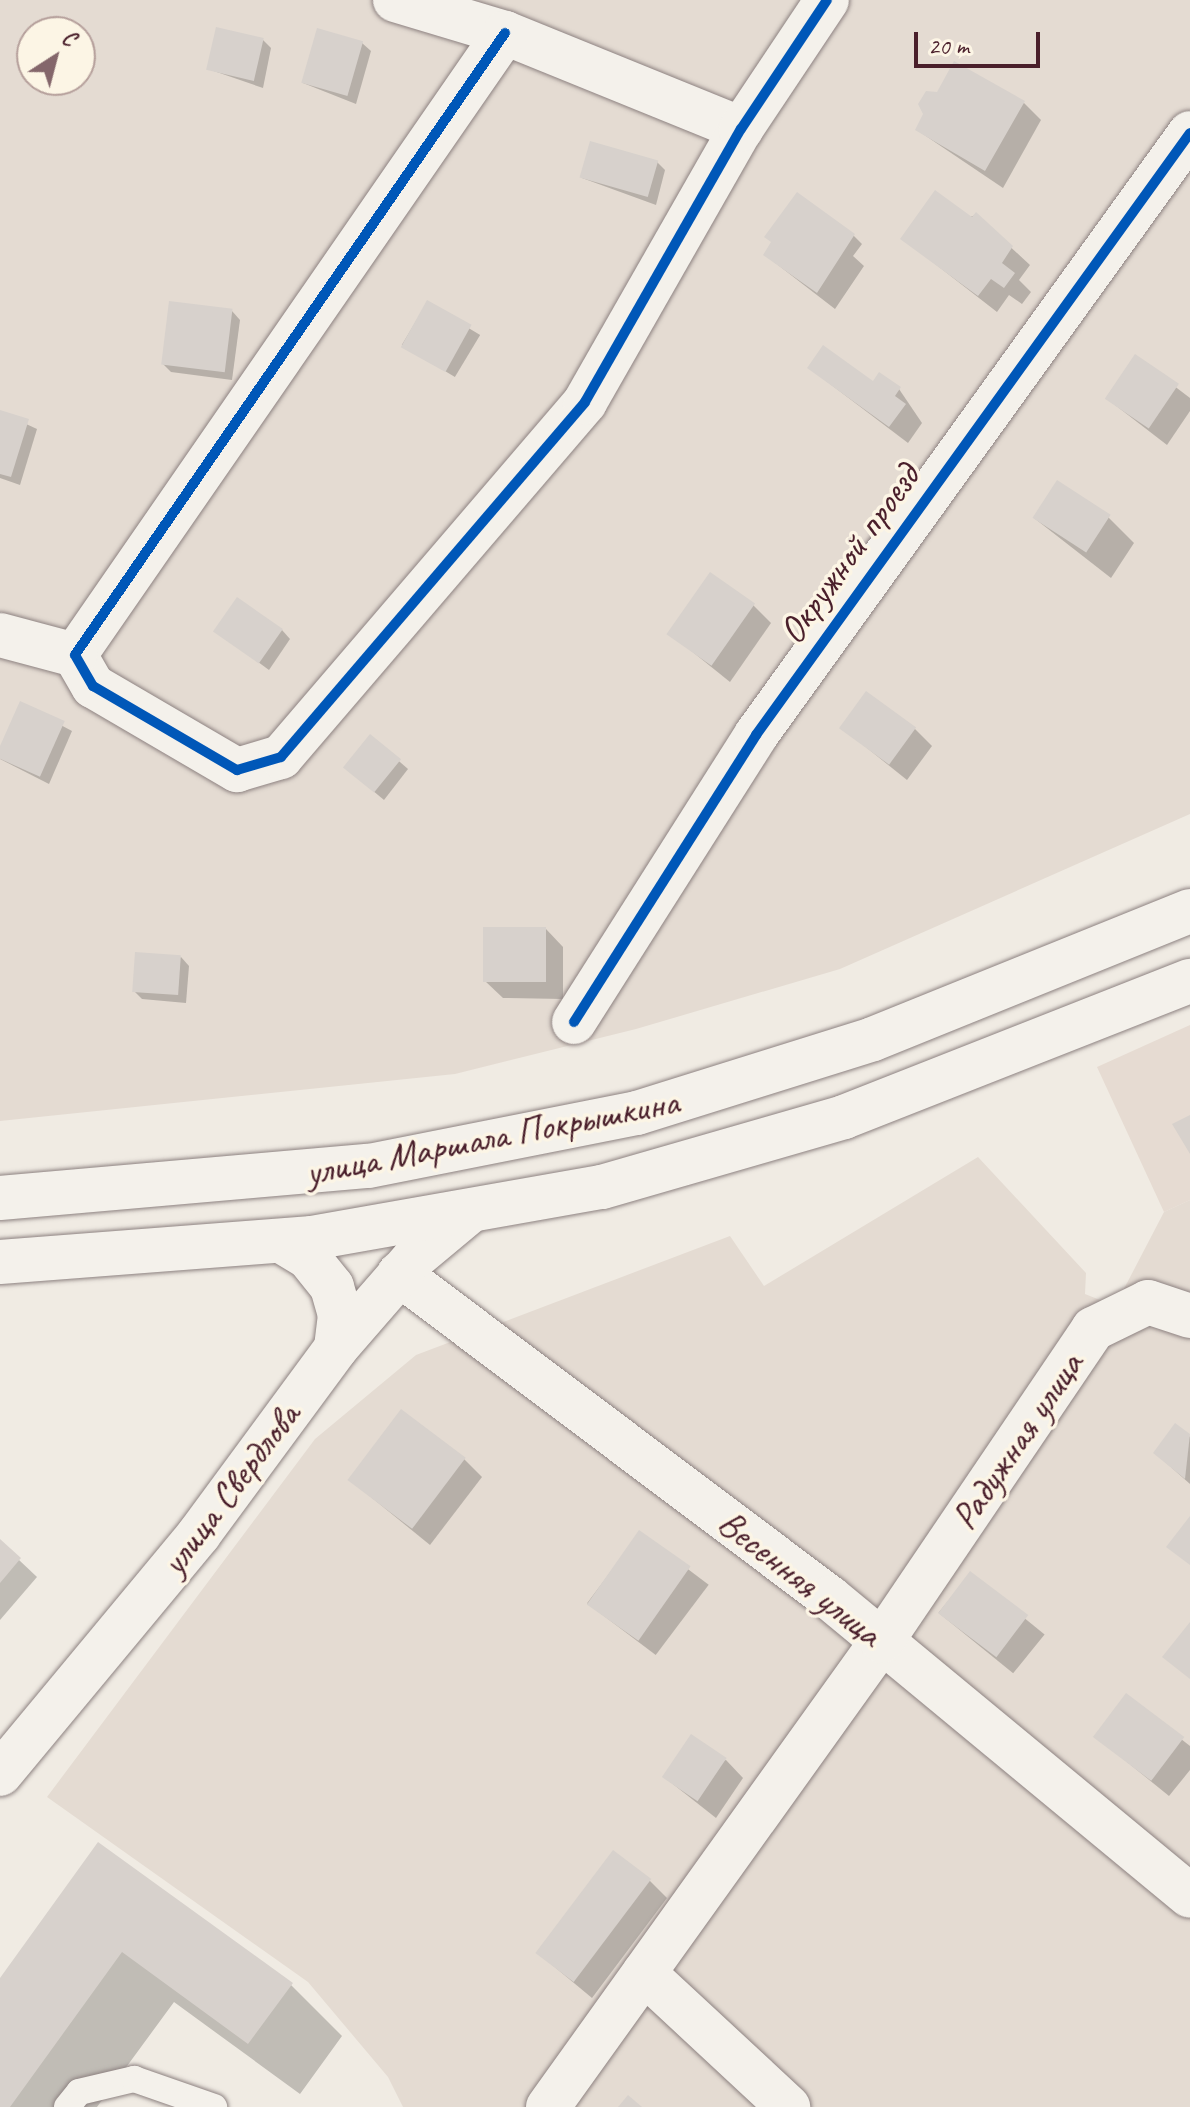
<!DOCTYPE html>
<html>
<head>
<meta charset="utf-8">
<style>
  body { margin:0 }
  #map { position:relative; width:1190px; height:2107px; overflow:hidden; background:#f0ebe3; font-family:Caveat,sans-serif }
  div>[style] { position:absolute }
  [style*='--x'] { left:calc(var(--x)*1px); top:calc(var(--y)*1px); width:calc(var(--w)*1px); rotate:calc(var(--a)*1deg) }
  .built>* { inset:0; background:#e6dbd2 }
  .green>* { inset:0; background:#e4dbd2 }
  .shadow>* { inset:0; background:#0003; transform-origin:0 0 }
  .building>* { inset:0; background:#d7d1cc; transform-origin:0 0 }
  .roads { filter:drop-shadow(0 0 2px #8d8281) drop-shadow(0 0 2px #8d8281) }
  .service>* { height:26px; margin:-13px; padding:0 13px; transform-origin:13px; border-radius:13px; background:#f4f1eb }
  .minor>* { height:44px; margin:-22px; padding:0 22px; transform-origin:22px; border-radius:22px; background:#f4f1eb }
  .primary>* { height:44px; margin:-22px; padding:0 22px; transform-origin:22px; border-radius:22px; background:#f4f1eb }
  .cycleway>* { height:10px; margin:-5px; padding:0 5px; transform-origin:5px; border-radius:5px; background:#0057b8 }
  span { translate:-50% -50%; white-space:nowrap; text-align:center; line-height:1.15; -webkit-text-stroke:7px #fcf5e5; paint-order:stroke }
  .street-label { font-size:38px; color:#4a1f2b }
  .north { position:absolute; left:16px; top:16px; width:80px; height:80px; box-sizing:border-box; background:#fcf5e5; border:2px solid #b59f9b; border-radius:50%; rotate:36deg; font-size:22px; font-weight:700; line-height:32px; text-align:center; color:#4a1f2b }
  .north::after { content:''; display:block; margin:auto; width:28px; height:36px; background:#84666b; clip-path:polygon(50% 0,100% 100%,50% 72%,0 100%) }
  .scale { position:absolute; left:914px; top:32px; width:126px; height:36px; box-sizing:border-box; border:4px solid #4a1f2b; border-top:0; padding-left:10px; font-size:24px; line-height:28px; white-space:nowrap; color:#4a1f2b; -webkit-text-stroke:6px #fcf5e5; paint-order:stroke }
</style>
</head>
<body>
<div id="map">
  <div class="built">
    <div style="clip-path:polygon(1190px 1025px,1190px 1200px,1164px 1212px,1097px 1067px)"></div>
  </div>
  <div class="green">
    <div style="clip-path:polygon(evenodd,0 0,1190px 0,1190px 814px,840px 969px,636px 1029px,455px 1074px,0 1121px,0 0,32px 32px,80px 32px,80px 80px,32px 80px,32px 32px)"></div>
    <div style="clip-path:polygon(978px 1157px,1086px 1273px,1085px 1294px,1115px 1306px,1164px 1212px,1190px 1200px,1190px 2107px,403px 2107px,388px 2077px,308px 1982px,47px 1797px,315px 1439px,416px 1355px,730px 1236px,764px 1286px)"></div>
  </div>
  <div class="shadow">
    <div style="clip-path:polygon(263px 40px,271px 48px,263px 88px,208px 69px)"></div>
    <div style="clip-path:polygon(362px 43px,371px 51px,356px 104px,303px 83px)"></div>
    <div style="clip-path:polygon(1024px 103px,1041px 120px,1003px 188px,917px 130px)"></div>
    <div style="clip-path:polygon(657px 162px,665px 170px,656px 205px,582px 178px)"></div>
    <div style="clip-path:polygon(976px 215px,1030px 265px,1019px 280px,1031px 292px,1022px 304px,1009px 295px,997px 312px,903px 239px)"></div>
    <div style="clip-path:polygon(853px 235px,862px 244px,853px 256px,864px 266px,835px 309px,765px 255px)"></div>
    <div style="left:427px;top:303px;width:62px;height:49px;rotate:31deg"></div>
    <div style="clip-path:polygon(232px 311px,240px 320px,232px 380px,171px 372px,163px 364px)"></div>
    <div style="clip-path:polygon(1135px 356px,1190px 398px,1190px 411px,1167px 445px,1106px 398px)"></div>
    <div style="clip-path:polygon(809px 368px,899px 389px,922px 423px,908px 443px)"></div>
    <div style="clip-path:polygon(0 412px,37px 429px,20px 485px,0 478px)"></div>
    <div style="clip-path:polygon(1108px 517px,1134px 543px,1111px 578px,1034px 518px)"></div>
    <div style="clip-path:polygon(753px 605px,771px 623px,730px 682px,669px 633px)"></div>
    <div style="clip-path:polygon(282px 630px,290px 639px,269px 670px,216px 631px)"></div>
    <div style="clip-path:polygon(21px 704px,72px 731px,49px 784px,0 759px)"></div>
    <div style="clip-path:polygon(842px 728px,915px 729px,932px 746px,907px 780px)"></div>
    <div style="clip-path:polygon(370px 736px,408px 769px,384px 800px,354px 775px)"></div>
    <div style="clip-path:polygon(546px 929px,563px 947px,563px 999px,503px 998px,485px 981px)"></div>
    <div style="clip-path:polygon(181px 957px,189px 966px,186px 1003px,142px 999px,134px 991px)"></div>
    <div style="clip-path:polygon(1175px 1426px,1190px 1437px,1190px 1484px,1155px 1453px)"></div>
    <div style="clip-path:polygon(464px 1459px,482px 1477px,430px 1545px,350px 1480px)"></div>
    <div style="left:640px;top:1533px;width:86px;height:88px;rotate:37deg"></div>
    <div style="clip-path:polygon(0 1542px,37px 1577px,0 1620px)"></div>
    <div style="left:970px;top:1574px;width:96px;height:50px;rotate:39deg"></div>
    <div style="clip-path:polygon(1126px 1696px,1190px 1746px,1190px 1770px,1169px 1796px,1095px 1736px)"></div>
    <div style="clip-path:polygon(726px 1760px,743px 1778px,716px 1818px,664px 1777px)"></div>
    <div style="clip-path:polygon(99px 1845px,291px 1985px,342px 2036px,300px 2094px,174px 2002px,97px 2107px,0 2107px,0 1981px)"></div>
    <div style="clip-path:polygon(649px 1880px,667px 1898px,592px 1998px,539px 1954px)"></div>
  </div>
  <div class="building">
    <div style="left:216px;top:27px;width:49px;height:44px;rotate:13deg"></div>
    <div style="left:317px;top:28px;width:48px;height:57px;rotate:16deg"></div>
    <div style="clip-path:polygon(954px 61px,1025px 101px,985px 171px,915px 130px,923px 114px,918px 104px,926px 91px,937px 92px)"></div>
    <div style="left:590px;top:141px;width:71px;height:38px;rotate:16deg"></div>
    <div style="clip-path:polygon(935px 190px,972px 217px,976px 212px,1013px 246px,1002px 263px,1015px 273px,1004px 288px,991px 279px,978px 296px,900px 239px)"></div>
    <div style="clip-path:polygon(797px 192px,855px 234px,817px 293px,763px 255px,771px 242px,764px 237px)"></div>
    <div style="left:427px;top:300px;width:51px;height:54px;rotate:29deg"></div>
    <div style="left:169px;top:301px;width:64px;height:64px;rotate:7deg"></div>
    <div style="clip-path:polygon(823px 345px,873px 381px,879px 372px,901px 387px,895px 396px,906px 404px,889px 427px,807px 368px)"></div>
    <div style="left:1135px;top:354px;width:53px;height:54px;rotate:34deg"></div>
    <div style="clip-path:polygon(0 410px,29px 419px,11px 477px,0 474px)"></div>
    <div style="left:1057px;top:480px;width:64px;height:45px;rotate:33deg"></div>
    <div style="left:710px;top:572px;width:55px;height:76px;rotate:35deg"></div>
    <div style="left:237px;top:597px;width:56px;height:42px;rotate:35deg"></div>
    <div style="left:866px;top:691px;width:62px;height:46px;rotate:36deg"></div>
    <div style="left:20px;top:701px;width:49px;height:61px;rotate:24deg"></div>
    <div style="left:370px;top:734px;width:40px;height:43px;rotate:39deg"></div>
    <div style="left:483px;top:927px;width:63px;height:55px"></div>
    <div style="left:135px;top:952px;width:46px;height:40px;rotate:4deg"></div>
    <div style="clip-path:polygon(1190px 1115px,1190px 1154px,1172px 1124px)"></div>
    <div style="left:401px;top:1409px;width:81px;height:89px;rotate:37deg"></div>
    <div style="clip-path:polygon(1175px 1423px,1190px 1434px,1185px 1479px,1153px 1453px)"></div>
    <div style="clip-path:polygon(1190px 1516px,1190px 1565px,1166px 1547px)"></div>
    <div style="left:639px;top:1530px;width:63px;height:91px;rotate:35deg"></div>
    <div style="clip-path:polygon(0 1539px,21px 1558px,0 1583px)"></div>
    <div style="left:970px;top:1571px;width:73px;height:53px;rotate:37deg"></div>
    <div style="clip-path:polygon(1190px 1622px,1190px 1679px,1162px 1657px)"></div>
    <div style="left:1126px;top:1693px;width:73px;height:55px;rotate:37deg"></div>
    <div style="left:691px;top:1734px;width:43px;height:52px;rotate:34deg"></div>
    <div style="clip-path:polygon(98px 1842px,293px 1983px,248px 2044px,122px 1952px,10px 2107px,0 2107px,0 1978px)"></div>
    <div style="left:613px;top:1850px;width:48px;height:129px;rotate:37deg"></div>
    <div style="clip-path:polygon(628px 2095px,642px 2107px,618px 2107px)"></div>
  </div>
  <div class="roads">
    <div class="service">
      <div style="--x:67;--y:2107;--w:19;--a:-51"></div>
      <div style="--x:79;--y:2092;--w:57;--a:-13.3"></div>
      <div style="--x:134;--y:2079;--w:85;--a:19.3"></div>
    </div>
    <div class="minor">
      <div style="--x:395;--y:0;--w:115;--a:16.7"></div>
      <div style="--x:505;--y:33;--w:255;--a:22.1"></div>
      <div style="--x:505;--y:33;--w:756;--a:124.66"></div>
      <div style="--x:75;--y:655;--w:36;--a:60"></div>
      <div style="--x:93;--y:686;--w:167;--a:30.3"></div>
      <div style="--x:237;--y:770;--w:46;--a:-16.5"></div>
      <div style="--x:281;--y:757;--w:467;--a:-49.4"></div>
      <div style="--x:585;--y:402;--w:314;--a:-60.3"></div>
      <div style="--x:741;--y:129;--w:155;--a:-56.3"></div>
      <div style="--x:0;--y:635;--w:78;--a:14.9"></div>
      <div style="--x:574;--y:1022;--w:340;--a:-57.6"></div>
      <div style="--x:756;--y:735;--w:742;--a:-54.21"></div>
      <div style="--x:281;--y:1241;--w:31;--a:31"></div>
      <div style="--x:308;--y:1257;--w:38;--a:51"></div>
      <div style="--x:332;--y:1287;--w:29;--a:74"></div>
      <div style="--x:340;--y:1315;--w:33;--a:97"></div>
      <div style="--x:399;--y:1274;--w:539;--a:36.93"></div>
      <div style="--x:830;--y:1598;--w:467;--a:39.6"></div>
      <div style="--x:0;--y:1774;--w:312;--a:-50.3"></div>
      <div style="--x:199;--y:1534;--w:231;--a:-53.6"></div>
      <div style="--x:336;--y:1348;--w:121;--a:-49"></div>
      <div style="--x:415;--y:1257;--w:69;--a:-39.7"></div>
      <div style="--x:644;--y:1973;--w:197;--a:42.9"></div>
      <div style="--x:548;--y:2107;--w:573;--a:-54.37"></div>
      <div style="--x:882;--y:1641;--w:377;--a:-55.9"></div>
      <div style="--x:1093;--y:1329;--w:61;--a:-26.1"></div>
      <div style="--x:1148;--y:1302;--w:44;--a:18.4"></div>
    </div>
    <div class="primary">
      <div style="--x:0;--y:1198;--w:370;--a:-5"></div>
      <div style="--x:369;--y:1166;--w:273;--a:-11.2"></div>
      <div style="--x:637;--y:1113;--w:247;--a:-17.4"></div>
      <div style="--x:873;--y:1039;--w:342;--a:-22"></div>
      <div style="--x:0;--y:1262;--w:313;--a:-4.4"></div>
      <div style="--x:312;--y:1238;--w:294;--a:-10"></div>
      <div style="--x:602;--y:1187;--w:252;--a:-16.1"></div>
      <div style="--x:844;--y:1117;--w:372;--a:-21.5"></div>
    </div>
  </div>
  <div class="cycleway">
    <div style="--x:505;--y:33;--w:756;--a:124.66"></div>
    <div style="--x:75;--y:655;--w:36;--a:60"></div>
    <div style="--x:93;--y:686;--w:167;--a:30.3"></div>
    <div style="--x:237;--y:770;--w:46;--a:-16.5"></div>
    <div style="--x:281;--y:757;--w:467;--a:-49.4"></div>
    <div style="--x:585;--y:402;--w:314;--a:-60.3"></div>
    <div style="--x:741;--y:129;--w:155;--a:-56.3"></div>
    <div style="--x:574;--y:1022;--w:340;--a:-57.6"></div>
    <div style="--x:756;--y:735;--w:742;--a:-54.21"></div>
  </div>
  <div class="street-label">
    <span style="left:849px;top:554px;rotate:-54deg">Окружной проезд</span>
    <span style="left:492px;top:1137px;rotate:-11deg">улица Маршала Покрышкина</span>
    <span style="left:1017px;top:1441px;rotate:-56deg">Радужная улица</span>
    <span style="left:230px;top:1489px;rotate:-53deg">улица Свердлова</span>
    <span style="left:800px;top:1578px;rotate:38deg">Весенняя улица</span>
  </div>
  <div class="north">С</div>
  <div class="scale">20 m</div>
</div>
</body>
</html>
